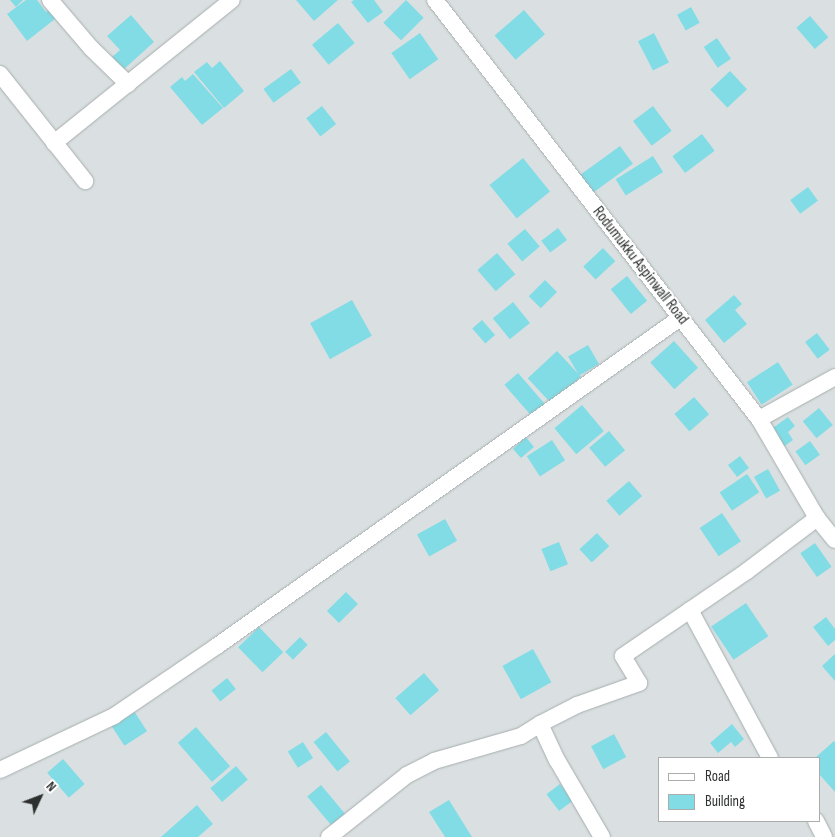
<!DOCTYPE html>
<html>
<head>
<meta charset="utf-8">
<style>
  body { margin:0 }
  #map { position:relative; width:835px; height:837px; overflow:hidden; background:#dae0e1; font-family:"Sofia Sans Condensed",sans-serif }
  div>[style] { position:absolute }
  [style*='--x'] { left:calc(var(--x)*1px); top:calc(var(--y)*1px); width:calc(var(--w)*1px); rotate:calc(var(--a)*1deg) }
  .building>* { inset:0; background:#82dce5; transform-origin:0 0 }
  .roads { filter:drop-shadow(0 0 1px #a7adae) drop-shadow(0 0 1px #a7adae) }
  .minor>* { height:16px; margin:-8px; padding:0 8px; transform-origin:8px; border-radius:8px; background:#fff }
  span { translate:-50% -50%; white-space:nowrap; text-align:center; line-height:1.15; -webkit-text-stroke:4px #fff; paint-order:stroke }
  .street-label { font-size:16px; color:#2e3030 }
  .legend { position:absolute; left:658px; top:757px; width:162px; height:65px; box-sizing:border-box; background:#fff; border:1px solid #abacac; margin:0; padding:6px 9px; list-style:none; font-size:15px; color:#2e3030 }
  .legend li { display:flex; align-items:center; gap:10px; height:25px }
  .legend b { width:25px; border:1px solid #abacac }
  .north { position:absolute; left:15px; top:772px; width:50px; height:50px; -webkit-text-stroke:4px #fff; paint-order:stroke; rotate:47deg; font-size:14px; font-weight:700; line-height:20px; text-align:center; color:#2e3030 }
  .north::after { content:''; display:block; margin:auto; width:18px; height:22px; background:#2e3030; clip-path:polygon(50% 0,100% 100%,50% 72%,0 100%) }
</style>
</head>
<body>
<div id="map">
  <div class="building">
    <div style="clip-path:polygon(10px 0,23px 0,16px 7px)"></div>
    <div style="clip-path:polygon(26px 0,37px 0,46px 12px,53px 6px,60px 15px,27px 41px,7px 14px)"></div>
    <div style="clip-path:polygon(296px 0,338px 0,314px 21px)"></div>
    <div style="clip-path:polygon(354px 0,374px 0,383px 12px,368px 23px,351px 2px)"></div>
    <div style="left:406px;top:0;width:25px;height:32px;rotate:45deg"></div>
    <div style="left:691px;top:7px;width:18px;height:16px;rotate:61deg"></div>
    <div style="left:524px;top:10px;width:32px;height:39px;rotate:49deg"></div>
    <div style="clip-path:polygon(131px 15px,154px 42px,123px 70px,112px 57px,120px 50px,107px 36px)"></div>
    <div style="left:810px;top:16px;width:28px;height:18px;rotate:49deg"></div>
    <div style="left:338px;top:23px;width:26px;height:34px;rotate:50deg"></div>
    <div style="left:420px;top:33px;width:32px;height:35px;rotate:55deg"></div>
    <div style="left:654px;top:33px;width:33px;height:18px;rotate:63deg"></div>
    <div style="left:717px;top:38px;width:25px;height:16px;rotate:56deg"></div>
    <div style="clip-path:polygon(220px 61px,244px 91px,224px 108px,194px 72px,207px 62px,212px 68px)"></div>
    <div style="left:291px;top:69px;width:17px;height:34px;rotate:54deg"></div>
    <div style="left:730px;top:71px;width:25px;height:27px;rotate:47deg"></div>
    <div style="clip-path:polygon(193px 74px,223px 108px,202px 125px,170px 87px,182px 77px,185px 81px)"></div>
    <div style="left:322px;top:106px;width:23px;height:20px;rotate:52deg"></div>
    <div style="left:653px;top:106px;width:31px;height:25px;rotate:53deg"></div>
    <div style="left:702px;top:134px;width:21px;height:37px;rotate:53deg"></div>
    <div style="left:620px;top:146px;width:22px;height:49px;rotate:54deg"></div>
    <div style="left:653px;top:156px;width:19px;height:44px;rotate:58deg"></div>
    <div style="left:523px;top:158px;width:43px;height:43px;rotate:51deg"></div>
    <div style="left:808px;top:187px;width:17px;height:22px;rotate:54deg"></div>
    <div style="left:558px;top:228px;width:15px;height:21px;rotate:53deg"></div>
    <div style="left:525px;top:229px;width:23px;height:23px;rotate:50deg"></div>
    <div style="left:603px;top:248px;width:18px;height:27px;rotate:47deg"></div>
    <div style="left:497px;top:253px;width:28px;height:26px;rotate:49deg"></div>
    <div style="left:627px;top:276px;width:32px;height:21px;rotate:51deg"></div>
    <div style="left:545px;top:280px;width:17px;height:23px;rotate:45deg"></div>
    <div style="clip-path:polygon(734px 295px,742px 304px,735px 310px,747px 324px,724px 343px,705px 320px)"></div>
    <div style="left:352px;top:300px;width:41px;height:48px;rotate:61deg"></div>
    <div style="left:513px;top:302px;width:27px;height:26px;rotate:51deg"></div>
    <div style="left:482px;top:320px;width:20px;height:13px;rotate:49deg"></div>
    <div style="left:817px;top:333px;width:21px;height:15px;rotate:53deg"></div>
    <div style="left:674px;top:341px;width:36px;height:32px;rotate:48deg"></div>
    <div style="left:588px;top:345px;width:22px;height:23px;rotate:60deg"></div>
    <div style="left:557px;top:351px;width:35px;height:40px;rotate:47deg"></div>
    <div style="left:778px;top:362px;width:27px;height:37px;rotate:57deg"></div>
    <div style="left:518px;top:373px;width:45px;height:18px;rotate:49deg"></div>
    <div style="left:694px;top:397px;width:23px;height:26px;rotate:49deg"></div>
    <div style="left:582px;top:405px;width:34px;height:36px;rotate:50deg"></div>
    <div style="left:819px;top:408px;width:22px;height:21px;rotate:51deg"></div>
    <div style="clip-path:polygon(788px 417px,795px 426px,788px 432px,793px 440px,782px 448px,770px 430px)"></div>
    <div style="clip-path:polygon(520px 430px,534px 447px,521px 458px,513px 449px,525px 438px,506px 451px)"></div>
    <div style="left:609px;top:431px;width:25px;height:26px;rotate:50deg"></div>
    <div style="left:552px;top:440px;width:24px;height:30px;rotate:57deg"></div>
    <div style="left:810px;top:441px;width:17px;height:18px;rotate:54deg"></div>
    <div style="left:740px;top:456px;width:15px;height:15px;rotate:53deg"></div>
    <div style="left:768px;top:469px;width:25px;height:16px;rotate:61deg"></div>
    <div style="left:747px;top:474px;width:22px;height:33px;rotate:56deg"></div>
    <div style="left:629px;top:481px;width:20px;height:30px;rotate:49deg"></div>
    <div style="left:722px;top:513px;width:34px;height:27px;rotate:56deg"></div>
    <div style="left:445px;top:519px;width:25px;height:32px;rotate:61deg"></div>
    <div style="left:597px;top:533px;width:18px;height:24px;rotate:47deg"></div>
    <div style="left:559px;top:542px;width:24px;height:19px;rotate:68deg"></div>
    <div style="left:815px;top:543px;width:29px;height:18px;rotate:55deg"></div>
    <div style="left:346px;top:592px;width:17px;height:27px;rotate:45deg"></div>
    <div style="left:746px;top:603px;width:40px;height:42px;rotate:56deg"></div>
    <div style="clip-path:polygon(826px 617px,835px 629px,835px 640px,828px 646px,813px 627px)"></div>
    <div style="left:259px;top:627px;width:35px;height:29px;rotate:46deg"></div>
    <div style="left:300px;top:637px;width:11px;height:21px;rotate:45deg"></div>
    <div style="left:533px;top:649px;width:38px;height:35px;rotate:61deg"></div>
    <div style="clip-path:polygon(835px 654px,835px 681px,822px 666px)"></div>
    <div style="left:424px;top:673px;width:23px;height:38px;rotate:49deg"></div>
    <div style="left:227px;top:678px;width:14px;height:20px;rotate:51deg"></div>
    <div style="left:134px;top:711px;width:24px;height:27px;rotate:57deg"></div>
    <div style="clip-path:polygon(732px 724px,744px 739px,735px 747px,731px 742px,718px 753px,710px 743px)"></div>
    <div style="left:196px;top:727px;width:52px;height:24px;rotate:49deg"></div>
    <div style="left:326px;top:732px;width:38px;height:16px;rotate:51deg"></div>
    <div style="left:614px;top:734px;width:26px;height:26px;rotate:62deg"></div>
    <div style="clip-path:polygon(834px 741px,835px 742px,835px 792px,819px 774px,819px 758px,815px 758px)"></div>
    <div style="left:303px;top:742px;width:19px;height:18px;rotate:58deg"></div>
    <div style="left:63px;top:759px;width:33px;height:21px;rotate:49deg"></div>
    <div style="left:236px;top:766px;width:18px;height:34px;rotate:49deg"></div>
    <div style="left:560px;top:784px;width:21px;height:17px;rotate:53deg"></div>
    <div style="left:321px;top:785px;width:42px;height:18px;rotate:50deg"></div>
    <div style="clip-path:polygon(449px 800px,472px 837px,445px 837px,429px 812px)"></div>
    <div style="clip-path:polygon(197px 805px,213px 824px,198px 837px,161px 837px)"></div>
  </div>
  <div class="roads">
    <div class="minor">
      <div style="--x:50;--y:0;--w:63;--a:49.5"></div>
      <div style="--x:91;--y:48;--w:52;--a:44.2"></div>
      <div style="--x:435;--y:0;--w:530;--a:52.29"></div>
      <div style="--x:759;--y:419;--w:115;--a:59.6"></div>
      <div style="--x:817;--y:518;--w:28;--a:51"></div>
      <div style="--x:0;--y:74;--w:137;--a:51.5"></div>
      <div style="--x:54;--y:143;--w:228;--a:-38.8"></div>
      <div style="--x:759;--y:419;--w:87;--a:-28.9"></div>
      <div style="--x:690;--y:610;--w:168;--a:61.6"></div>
      <div style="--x:540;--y:724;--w:42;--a:-27.2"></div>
      <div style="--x:577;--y:705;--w:66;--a:-19.5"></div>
      <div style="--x:639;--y:683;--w:31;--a:-121"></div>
      <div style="--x:623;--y:656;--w:150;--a:-34.4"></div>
      <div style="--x:747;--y:571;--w:88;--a:-37.1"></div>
      <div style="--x:0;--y:770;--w:126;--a:-25.3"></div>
      <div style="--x:114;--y:716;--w:125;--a:-34.2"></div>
      <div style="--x:217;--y:646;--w:567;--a:-35.31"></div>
      <div style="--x:816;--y:821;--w:18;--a:63"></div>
      <div style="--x:329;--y:837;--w:100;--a:-38.5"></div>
      <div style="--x:407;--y:775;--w:30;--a:-27"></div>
      <div style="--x:434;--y:761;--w:91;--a:-16"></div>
      <div style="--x:521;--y:736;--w:22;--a:-32"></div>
      <div style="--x:540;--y:724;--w:40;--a:65"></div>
      <div style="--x:557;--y:760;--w:89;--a:59.7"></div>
    </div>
  </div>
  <div class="street-label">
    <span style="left:640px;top:266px;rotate:52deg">Rodumukku Aspinwall Road</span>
  </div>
  <ul class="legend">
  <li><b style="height:6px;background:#fff"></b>Road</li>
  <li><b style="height:14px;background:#82dce5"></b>Building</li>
  </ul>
  <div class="north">N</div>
</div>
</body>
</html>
